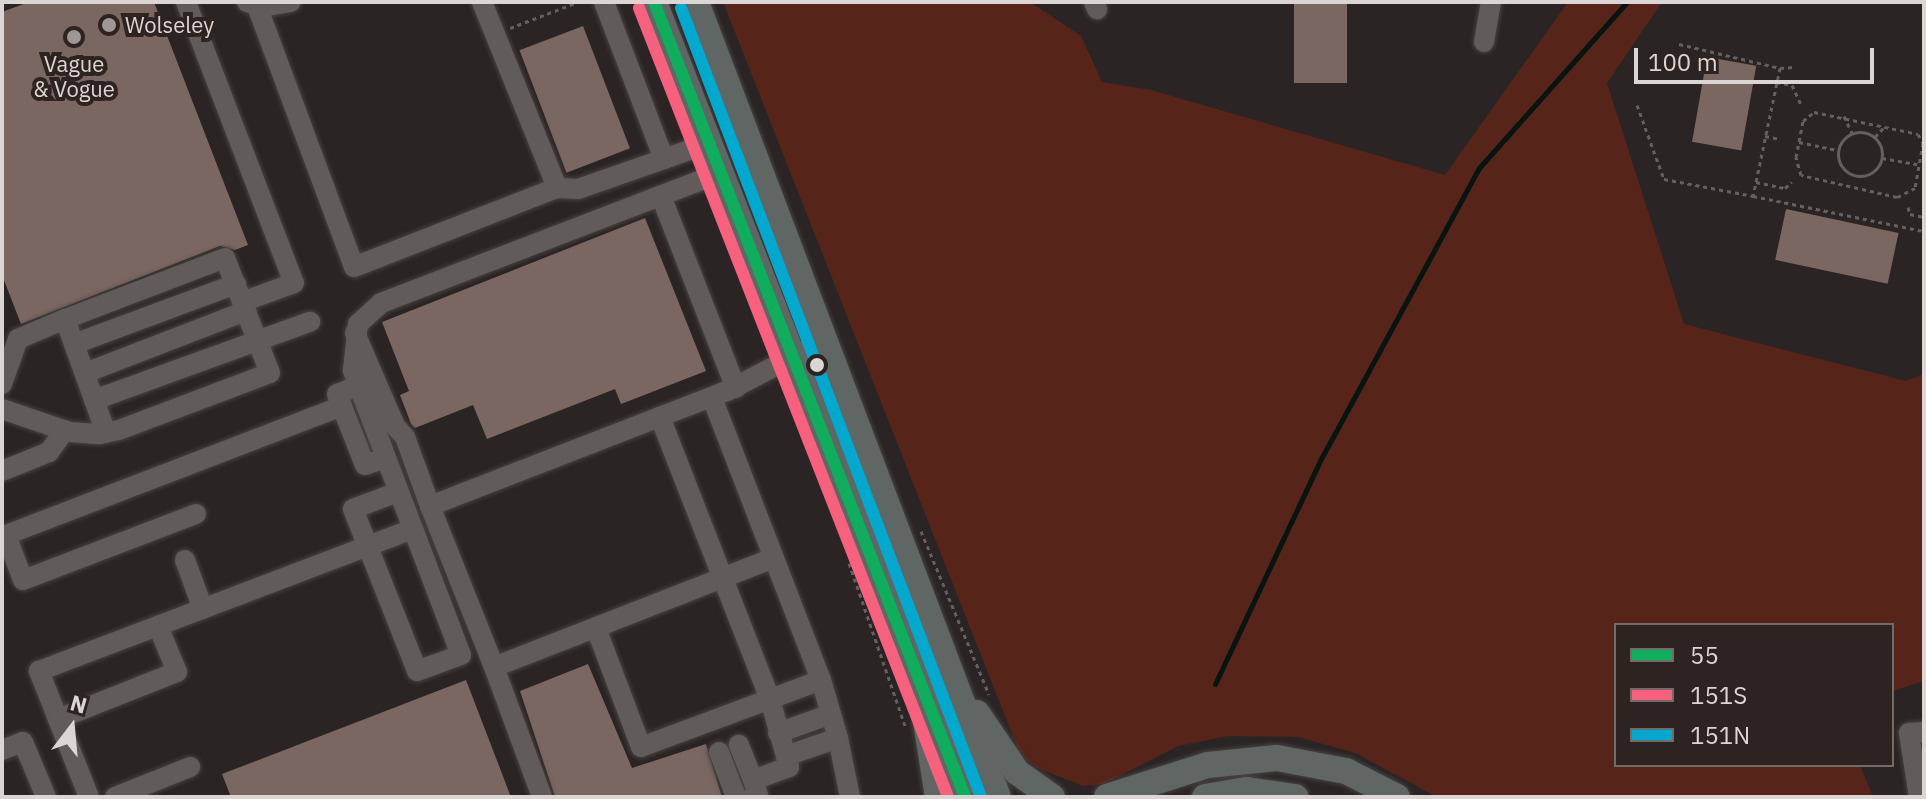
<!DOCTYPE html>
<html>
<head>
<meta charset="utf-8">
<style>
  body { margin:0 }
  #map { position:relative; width:1926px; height:799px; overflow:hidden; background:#2a2524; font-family:"IBM Plex Sans",sans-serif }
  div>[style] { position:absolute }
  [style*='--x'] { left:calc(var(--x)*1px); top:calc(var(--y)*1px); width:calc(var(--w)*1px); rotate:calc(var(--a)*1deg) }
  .green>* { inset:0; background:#562419 }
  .stream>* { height:5px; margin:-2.5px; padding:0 2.5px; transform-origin:2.5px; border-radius:2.5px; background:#07140f }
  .building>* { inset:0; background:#7a6762; transform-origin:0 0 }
  .path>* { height:3px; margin-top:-1.5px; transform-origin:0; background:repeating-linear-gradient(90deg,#64605f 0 4px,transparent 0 8px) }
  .path>.ring { margin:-1.5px; padding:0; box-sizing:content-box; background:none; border:3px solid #64605f; border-radius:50% }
  .roads { filter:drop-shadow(0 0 2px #474241) drop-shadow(0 0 2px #474241) }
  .minor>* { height:20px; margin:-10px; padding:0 10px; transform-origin:10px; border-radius:10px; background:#615c5b }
  .major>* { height:26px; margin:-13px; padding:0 13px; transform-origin:13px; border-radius:13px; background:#606663 }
  .bus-1>* { height:12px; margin:-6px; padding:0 6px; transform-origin:6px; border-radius:6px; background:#0daf5c }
  .bus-2>* { height:12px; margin:-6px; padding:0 6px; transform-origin:6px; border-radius:6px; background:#f8607d }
  .bus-3>* { height:12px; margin:-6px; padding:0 6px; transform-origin:6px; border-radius:6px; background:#00a9ce }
  .dots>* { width:22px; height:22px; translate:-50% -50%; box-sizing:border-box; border:4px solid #2d2421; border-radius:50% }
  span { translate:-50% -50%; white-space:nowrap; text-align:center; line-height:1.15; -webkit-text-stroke:8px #2d2421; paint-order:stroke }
  .poi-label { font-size:22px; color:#dbd5d3 }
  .left { translate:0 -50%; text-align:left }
  .frame { position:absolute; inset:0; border:4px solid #dbd5d3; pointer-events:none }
  .legend { position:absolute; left:1614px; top:623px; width:280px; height:144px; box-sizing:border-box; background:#2d2421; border:2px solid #736b68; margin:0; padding:10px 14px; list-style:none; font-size:24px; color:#dbd5d3 }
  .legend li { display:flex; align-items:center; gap:16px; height:40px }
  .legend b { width:40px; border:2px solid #736b68 }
  .north { position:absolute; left:32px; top:687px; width:80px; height:80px; -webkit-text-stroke:6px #2d2421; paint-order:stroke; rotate:16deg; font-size:22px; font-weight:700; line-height:32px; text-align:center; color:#dbd5d3 }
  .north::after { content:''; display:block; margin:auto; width:28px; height:36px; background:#dbd5d3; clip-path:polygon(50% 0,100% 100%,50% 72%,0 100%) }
  .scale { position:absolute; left:1634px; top:48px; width:240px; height:36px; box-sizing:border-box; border:4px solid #dbd5d3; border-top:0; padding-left:10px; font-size:24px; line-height:28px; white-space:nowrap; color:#dbd5d3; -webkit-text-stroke:6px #2d2421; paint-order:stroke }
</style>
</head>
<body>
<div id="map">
  <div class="green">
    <div style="clip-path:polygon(723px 2px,1030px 2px,1081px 36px,1102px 82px,1151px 90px,1445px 175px,1568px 2px,1662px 2px,1607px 83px,1684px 324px,1906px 381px,1924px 374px,1924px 681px,1892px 691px,1892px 625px,1616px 625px,1616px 765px,1860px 765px,1873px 797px,1437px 797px,1355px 753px,1298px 737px,1228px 736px,1178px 746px,1104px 784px,1083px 786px,1035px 767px,1020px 754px)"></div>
  </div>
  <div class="stream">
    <div style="--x:1215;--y:684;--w:251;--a:-64.8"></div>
    <div style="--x:1322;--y:457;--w:329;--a:-61.5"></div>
    <div style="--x:1479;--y:168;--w:222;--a:-48.3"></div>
  </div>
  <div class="building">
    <div style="clip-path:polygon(29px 2px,154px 2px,248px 245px,235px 250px,220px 246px,21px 324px,2px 275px,2px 12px)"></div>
    <div style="left:1294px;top:2px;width:53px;height:81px"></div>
    <div style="left:583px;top:26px;width:131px;height:68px;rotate:69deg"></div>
    <div style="left:1707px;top:57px;width:50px;height:86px;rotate:10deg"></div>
    <div style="left:1786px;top:209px;width:115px;height:52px;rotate:12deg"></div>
    <div style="clip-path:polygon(645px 218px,706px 371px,621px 404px,615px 389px,487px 439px,473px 405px,415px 428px,411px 424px,400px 395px,409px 391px,382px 322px)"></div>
    <div style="clip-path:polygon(588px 664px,632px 768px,706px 744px,722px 797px,555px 797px,520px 691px)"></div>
    <div style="clip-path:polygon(466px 680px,511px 797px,231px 797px,222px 774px)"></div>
  </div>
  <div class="path">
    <div style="--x:510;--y:28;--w:73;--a:-20.9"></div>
    <div style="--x:1679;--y:44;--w:104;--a:13.4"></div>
    <div style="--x:1780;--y:68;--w:131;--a:101.9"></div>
    <div style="--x:1753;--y:196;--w:175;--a:11.6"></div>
    <div style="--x:1780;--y:68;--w:15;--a:-4"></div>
    <div style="--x:1776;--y:82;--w:16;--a:11"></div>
    <div style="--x:1792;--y:85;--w:21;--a:65"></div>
    <div style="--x:1637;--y:105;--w:79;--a:70"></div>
    <div style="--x:1664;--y:179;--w:91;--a:10.8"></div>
    <div style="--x:1814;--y:112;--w:106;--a:11.9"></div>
    <div style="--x:1918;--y:134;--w:10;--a:61"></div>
    <div style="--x:1923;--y:143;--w:46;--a:100.1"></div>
    <div style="--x:1915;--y:188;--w:20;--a:153"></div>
    <div style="--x:1897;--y:197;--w:98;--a:-167.1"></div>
    <div style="--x:1801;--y:175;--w:19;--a:-106"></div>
    <div style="--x:1796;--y:157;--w:37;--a:-79"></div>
    <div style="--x:1803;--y:121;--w:14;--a:-39"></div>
    <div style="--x:1844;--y:116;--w:19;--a:65"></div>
    <div class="ring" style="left:1838px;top:132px;width:41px;height:41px"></div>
    <div style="--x:1765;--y:136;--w:16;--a:11"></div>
    <div style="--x:1875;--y:137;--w:16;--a:-47"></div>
    <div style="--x:1799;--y:142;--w:40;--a:12"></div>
    <div style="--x:1882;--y:158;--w:39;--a:10"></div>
    <div style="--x:1756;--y:182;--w:30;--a:12"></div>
    <div style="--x:1785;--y:188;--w:9;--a:-41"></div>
    <div style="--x:1908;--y:207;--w:7;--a:74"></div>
    <div style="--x:1910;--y:214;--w:14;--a:12"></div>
    <div style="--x:921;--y:531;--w:177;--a:67.4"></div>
    <div style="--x:849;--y:563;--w:172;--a:71"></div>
  </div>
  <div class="roads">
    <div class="minor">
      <div style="--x:186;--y:2;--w:301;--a:69"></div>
      <div style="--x:294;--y:283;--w:55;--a:159.9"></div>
      <div style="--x:247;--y:2;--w:16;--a:18"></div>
      <div style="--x:262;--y:7;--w:29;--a:-10"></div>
      <div style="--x:482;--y:2;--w:201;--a:68"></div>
      <div style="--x:557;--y:188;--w:21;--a:3"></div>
      <div style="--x:578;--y:189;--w:91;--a:-19.2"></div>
      <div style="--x:604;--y:2;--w:168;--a:69.1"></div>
      <div style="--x:664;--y:159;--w:48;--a:-19.6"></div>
      <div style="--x:1094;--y:2;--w:8;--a:67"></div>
      <div style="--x:257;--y:6;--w:278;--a:69.6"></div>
      <div style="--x:354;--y:267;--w:218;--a:-21.3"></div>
      <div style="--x:1484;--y:42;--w:41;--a:-80.1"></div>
      <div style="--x:661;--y:196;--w:206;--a:68.7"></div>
      <div style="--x:355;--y:333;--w:101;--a:66.7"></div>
      <div style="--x:395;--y:426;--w:15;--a:48"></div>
      <div style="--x:405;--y:437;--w:73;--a:70.1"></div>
      <div style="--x:430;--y:506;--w:318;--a:-21.2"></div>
      <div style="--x:727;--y:391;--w:111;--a:-27.3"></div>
      <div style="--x:74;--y:344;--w:173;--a:-20.3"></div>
      <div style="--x:85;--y:373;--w:173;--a:-21.1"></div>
      <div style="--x:2;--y:384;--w:48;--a:-70.4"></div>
      <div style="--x:18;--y:339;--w:51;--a:-23.1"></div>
      <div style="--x:358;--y:386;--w:22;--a:159"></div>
      <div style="--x:337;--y:394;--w:76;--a:68.5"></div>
      <div style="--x:365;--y:465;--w:21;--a:-19"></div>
      <div style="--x:94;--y:400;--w:230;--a:-19.9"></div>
      <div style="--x:2;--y:409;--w:71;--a:18.9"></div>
      <div style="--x:69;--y:432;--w:31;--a:4"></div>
      <div style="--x:100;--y:434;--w:19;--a:-12"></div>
      <div style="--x:119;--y:430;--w:161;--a:-20.7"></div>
      <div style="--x:270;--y:373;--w:123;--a:-111.4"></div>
      <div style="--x:225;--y:258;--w:171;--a:159.1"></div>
      <div style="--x:65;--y:319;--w:121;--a:70.2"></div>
      <div style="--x:660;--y:417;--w:303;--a:68.7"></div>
      <div style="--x:770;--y:699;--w:71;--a:74.4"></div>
      <div style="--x:789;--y:767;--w:38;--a:160"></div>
      <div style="--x:753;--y:780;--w:38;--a:-112"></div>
      <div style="--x:2;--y:471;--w:51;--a:-22"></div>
      <div style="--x:49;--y:452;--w:27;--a:-54"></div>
      <div style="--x:398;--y:492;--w:48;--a:159.3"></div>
      <div style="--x:353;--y:509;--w:174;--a:68.4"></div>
      <div style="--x:417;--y:671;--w:47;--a:-20"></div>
      <div style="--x:461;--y:655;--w:305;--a:-110.8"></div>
      <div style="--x:353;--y:370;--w:46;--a:-83.8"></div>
      <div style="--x:358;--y:324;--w:31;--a:-42"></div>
      <div style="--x:381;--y:303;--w:363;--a:-21"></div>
      <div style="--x:430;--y:506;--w:173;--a:68.3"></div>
      <div style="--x:494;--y:667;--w:300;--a:-21.3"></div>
      <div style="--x:196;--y:514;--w:185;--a:159.1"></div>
      <div style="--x:23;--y:580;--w:48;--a:-110.7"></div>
      <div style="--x:6;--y:535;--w:360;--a:-21"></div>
      <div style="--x:185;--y:560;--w:52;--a:69.8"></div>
      <div style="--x:596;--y:628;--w:127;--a:69.3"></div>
      <div style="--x:641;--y:747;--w:192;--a:-20.4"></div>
      <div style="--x:821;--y:680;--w:303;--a:-111.1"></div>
      <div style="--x:494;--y:667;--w:139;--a:69.7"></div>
      <div style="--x:58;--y:719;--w:52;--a:-111.6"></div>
      <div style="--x:39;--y:671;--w:400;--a:-20.8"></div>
      <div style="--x:778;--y:733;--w:56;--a:-19.7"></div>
      <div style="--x:838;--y:738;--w:60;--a:78.5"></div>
      <div style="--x:2;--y:750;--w:22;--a:-21"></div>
      <div style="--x:23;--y:742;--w:60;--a:67.3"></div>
      <div style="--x:719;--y:752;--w:48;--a:69.3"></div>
      <div style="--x:786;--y:756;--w:55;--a:-19.1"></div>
      <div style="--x:838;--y:738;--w:60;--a:-106.3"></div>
      <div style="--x:89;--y:797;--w:84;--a:-111.7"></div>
      <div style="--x:58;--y:719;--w:128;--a:-21.6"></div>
      <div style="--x:177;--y:672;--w:50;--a:-112.4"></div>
      <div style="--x:115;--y:797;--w:81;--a:-21.8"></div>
      <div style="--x:752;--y:797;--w:6;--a:-18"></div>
      <div style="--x:758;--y:795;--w:16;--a:-108"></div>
      <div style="--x:1919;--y:797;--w:65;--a:-98.9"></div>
      <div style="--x:1909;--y:733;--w:15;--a:-4"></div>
    </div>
    <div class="major">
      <div style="--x:654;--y:2;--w:854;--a:68.63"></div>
      <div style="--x:696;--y:2;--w:850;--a:69.2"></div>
      <div style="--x:977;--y:713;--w:71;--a:55.9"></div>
      <div style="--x:1017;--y:772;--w:43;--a:35.5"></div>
      <div style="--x:926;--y:722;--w:76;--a:80.9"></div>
      <div style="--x:1107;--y:797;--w:106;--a:-17.6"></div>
      <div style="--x:1208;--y:765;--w:69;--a:-5.8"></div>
      <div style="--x:1277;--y:758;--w:70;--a:10.7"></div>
      <div style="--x:1346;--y:771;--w:57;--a:27"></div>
      <div style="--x:1205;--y:797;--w:43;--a:-9.5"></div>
      <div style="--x:1247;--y:790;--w:49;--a:8.3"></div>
    </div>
  </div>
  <div class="bus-1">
    <div style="--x:654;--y:2;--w:854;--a:68.63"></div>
  </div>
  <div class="bus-2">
    <div style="--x:639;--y:8;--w:847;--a:68.61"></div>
  </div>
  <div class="bus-3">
    <div style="--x:681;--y:8;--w:844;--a:69.18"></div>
  </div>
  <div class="dots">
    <div style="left:109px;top:25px;background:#9d9796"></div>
    <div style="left:74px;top:37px;background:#9d9796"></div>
    <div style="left:817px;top:365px;background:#dbd5d3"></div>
  </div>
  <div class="poi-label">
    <span class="left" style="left:125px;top:25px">Wolseley</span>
    <span style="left:74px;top:76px">Vague<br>&amp; Vogue</span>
  </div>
  <div class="frame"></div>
  <ul class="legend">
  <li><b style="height:10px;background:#0daf5c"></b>55</li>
  <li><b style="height:10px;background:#f8607d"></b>151S</li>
  <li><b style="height:10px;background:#00a9ce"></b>151N</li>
  </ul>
  <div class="north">N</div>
  <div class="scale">100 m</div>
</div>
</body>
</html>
